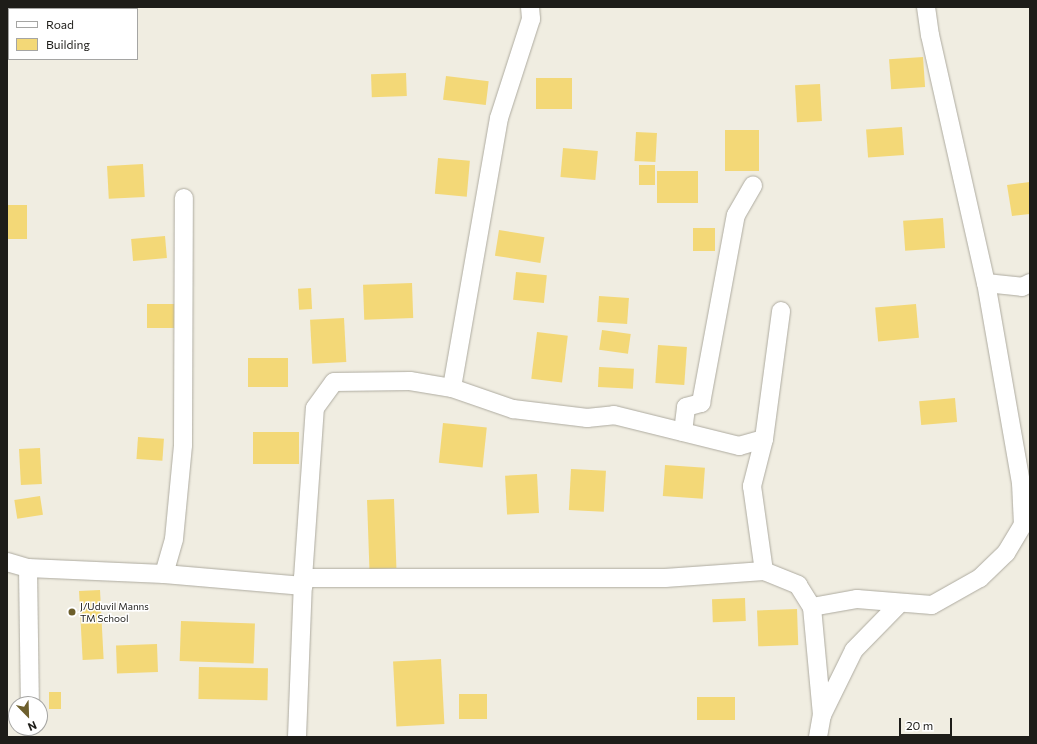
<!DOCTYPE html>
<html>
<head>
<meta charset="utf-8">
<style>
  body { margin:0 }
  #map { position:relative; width:1037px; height:744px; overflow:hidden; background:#f0ede1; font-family:Commissioner,sans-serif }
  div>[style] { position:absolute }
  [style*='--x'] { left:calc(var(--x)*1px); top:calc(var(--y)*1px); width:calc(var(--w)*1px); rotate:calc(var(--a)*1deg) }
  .building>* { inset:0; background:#f3d877; transform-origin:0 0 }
  .roads { filter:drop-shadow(0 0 1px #aeaba0) drop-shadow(0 0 1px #aeaba0) }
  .minor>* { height:18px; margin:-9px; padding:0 9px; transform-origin:9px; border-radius:9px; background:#fff }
  .dots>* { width:11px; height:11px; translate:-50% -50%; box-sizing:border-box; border:2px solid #fff; border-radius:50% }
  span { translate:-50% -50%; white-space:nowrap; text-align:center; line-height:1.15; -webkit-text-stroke:3px #fff; paint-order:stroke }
  .poi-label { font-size:10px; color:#1e1d19 }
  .left { translate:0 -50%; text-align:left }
  .frame { position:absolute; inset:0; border:8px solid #1e1d19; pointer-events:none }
  .legend { position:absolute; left:8px; top:8px; width:130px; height:52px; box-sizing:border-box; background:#fff; border:1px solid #a5a5a3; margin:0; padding:5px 7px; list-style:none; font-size:12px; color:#1e1d19 }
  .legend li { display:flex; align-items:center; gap:8px; height:20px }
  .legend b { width:20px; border:1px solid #a5a5a3 }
  .north { position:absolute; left:8px; top:696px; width:40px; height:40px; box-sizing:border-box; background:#fff; border:1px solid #a5a5a3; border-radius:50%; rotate:157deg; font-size:11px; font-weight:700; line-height:16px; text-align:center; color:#1e1d19 }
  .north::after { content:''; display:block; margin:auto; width:14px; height:18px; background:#6d5f2c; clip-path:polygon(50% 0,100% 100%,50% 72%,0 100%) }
  .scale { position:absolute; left:899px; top:718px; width:53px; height:18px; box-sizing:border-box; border:2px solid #1e1d19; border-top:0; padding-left:5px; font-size:12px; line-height:14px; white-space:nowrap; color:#1e1d19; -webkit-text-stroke:3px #fff; paint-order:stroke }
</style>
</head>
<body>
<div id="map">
  <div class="building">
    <div style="left:923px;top:57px;width:30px;height:34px;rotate:86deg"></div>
    <div style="left:406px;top:73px;width:23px;height:35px;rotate:88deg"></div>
    <div style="left:446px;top:76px;width:43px;height:24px;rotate:7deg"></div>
    <div style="left:572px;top:78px;width:31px;height:36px;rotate:90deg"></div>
    <div style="left:820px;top:84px;width:37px;height:25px;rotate:87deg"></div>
    <div style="left:902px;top:127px;width:28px;height:36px;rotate:86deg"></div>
    <div style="left:725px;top:130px;width:34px;height:41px"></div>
    <div style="left:636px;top:132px;width:21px;height:29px;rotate:3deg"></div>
    <div style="left:563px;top:148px;width:35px;height:29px;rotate:5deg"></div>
    <div style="left:438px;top:158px;width:32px;height:36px;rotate:5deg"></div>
    <div style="left:143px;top:164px;width:33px;height:36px;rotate:87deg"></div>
    <div style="left:639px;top:165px;width:16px;height:20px"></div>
    <div style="left:657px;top:171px;width:41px;height:32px"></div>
    <div style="clip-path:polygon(1030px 182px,1030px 214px,1012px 216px,1007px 185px)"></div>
    <div style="left:7px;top:205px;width:20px;height:34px"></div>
    <div style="left:943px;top:218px;width:30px;height:40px;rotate:86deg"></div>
    <div style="left:715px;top:228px;width:23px;height:22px;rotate:90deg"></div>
    <div style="left:499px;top:230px;width:46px;height:26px;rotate:9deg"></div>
    <div style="left:165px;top:236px;width:22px;height:34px;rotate:85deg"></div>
    <div style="left:516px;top:272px;width:31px;height:28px;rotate:6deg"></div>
    <div style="left:412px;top:283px;width:35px;height:49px;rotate:88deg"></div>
    <div style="left:311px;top:288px;width:21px;height:13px;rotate:87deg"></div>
    <div style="left:599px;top:296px;width:30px;height:26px;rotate:4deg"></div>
    <div style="left:147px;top:304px;width:32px;height:24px"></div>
    <div style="left:916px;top:304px;width:34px;height:41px;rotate:85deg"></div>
    <div style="left:344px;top:318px;width:44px;height:34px;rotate:87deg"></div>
    <div style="left:602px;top:330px;width:29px;height:20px;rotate:8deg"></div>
    <div style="left:537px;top:332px;width:31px;height:47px;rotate:7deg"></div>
    <div style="left:658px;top:345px;width:29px;height:38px;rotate:4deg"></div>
    <div style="left:288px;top:358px;width:29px;height:40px;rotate:90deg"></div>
    <div style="left:599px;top:367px;width:35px;height:20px;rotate:3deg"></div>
    <div style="left:955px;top:398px;width:24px;height:36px;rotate:85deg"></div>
    <div style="left:443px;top:423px;width:44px;height:40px;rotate:6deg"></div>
    <div style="left:253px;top:432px;width:46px;height:32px"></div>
    <div style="left:138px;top:437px;width:26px;height:22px;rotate:4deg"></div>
    <div style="left:40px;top:448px;width:36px;height:21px;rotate:87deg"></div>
    <div style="left:665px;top:465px;width:40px;height:31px;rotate:4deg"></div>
    <div style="left:571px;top:469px;width:35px;height:41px;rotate:3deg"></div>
    <div style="left:537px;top:474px;width:39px;height:32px;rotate:87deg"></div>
    <div style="left:40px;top:496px;width:19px;height:26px;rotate:81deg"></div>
    <div style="left:394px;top:499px;width:69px;height:27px;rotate:88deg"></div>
    <div style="left:100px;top:590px;width:69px;height:21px;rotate:87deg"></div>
    <div style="left:745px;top:598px;width:23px;height:33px;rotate:88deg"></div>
    <div style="left:797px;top:609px;width:36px;height:40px;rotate:88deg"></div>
    <div style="left:181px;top:621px;width:74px;height:40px;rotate:2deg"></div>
    <div style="left:157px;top:644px;width:28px;height:41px;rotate:88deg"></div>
    <div style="left:441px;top:659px;width:65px;height:48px;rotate:87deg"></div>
    <div style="left:199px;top:667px;width:69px;height:32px;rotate:1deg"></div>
    <div style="left:61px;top:692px;width:17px;height:12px;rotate:90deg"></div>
    <div style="left:487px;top:694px;width:25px;height:28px;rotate:90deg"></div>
    <div style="left:697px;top:697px;width:38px;height:23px"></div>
  </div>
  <div class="roads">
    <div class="minor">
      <div style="--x:530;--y:7;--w:12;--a:85"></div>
      <div style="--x:531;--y:19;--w:104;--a:107.9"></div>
      <div style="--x:499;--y:118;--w:274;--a:99.9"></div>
      <div style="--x:452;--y:388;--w:65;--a:19"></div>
      <div style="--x:513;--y:409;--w:75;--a:6.9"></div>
      <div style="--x:587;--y:418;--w:27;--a:-6"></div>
      <div style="--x:614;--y:415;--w:129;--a:13.9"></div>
      <div style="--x:739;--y:446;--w:26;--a:-16"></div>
      <div style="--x:764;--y:439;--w:129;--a:-82.4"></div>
      <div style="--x:926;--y:7;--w:28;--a:82"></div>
      <div style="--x:930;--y:35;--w:254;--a:77.3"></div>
      <div style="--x:683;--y:432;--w:25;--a:-83"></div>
      <div style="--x:686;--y:407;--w:16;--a:-15"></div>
      <div style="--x:701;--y:403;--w:191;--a:-79.5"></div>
      <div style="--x:736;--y:215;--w:34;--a:-60"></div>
      <div style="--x:764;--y:439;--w:49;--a:104.3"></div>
      <div style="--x:752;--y:486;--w:86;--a:82"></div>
      <div style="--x:764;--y:571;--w:37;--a:22"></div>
      <div style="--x:798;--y:585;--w:26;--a:58"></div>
      <div style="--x:7;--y:562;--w:22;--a:16"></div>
      <div style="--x:28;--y:568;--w:136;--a:2.5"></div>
      <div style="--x:164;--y:574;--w:140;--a:4.9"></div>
      <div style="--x:28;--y:568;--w:136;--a:89.2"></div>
      <div style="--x:164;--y:574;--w:36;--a:-74"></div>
      <div style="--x:174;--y:539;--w:94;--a:-84.5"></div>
      <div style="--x:183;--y:445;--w:247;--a:-89.8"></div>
      <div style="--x:303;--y:578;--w:362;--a:0"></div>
      <div style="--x:665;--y:578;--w:99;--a:-4"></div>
      <div style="--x:822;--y:715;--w:72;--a:-63.8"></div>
      <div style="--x:854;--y:650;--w:64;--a:-45.6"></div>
      <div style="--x:297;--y:737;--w:159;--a:-87.8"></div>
      <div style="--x:303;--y:578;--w:170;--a:-86"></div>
      <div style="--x:315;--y:408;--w:32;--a:-54"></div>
      <div style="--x:334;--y:382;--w:76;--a:-0.8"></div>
      <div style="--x:410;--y:381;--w:43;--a:9.5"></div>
      <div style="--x:818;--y:737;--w:22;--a:-80"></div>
      <div style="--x:822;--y:715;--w:108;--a:-95.3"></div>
      <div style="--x:812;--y:607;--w:46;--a:-10.1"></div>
      <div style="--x:857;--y:599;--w:75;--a:4.6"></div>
      <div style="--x:932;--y:605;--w:55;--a:-29.4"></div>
      <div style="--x:980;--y:578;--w:36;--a:-44"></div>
      <div style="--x:1006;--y:553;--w:33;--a:-59"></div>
      <div style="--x:1023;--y:525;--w:42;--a:-92.7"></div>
      <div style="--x:1021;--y:483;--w:203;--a:-99.9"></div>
      <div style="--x:986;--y:283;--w:36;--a:6"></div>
      <div style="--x:1022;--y:287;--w:9;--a:-27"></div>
    </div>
  </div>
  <div class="dots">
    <div style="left:72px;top:612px;background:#6d5f2c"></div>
  </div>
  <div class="poi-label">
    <span class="left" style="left:80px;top:612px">J/Uduvil Manns<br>TM School</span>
  </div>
  <div class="frame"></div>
  <ul class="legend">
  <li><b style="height:5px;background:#fff"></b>Road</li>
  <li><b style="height:11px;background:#f3d877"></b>Building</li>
  </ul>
  <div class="north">N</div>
  <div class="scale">20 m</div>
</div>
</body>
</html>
